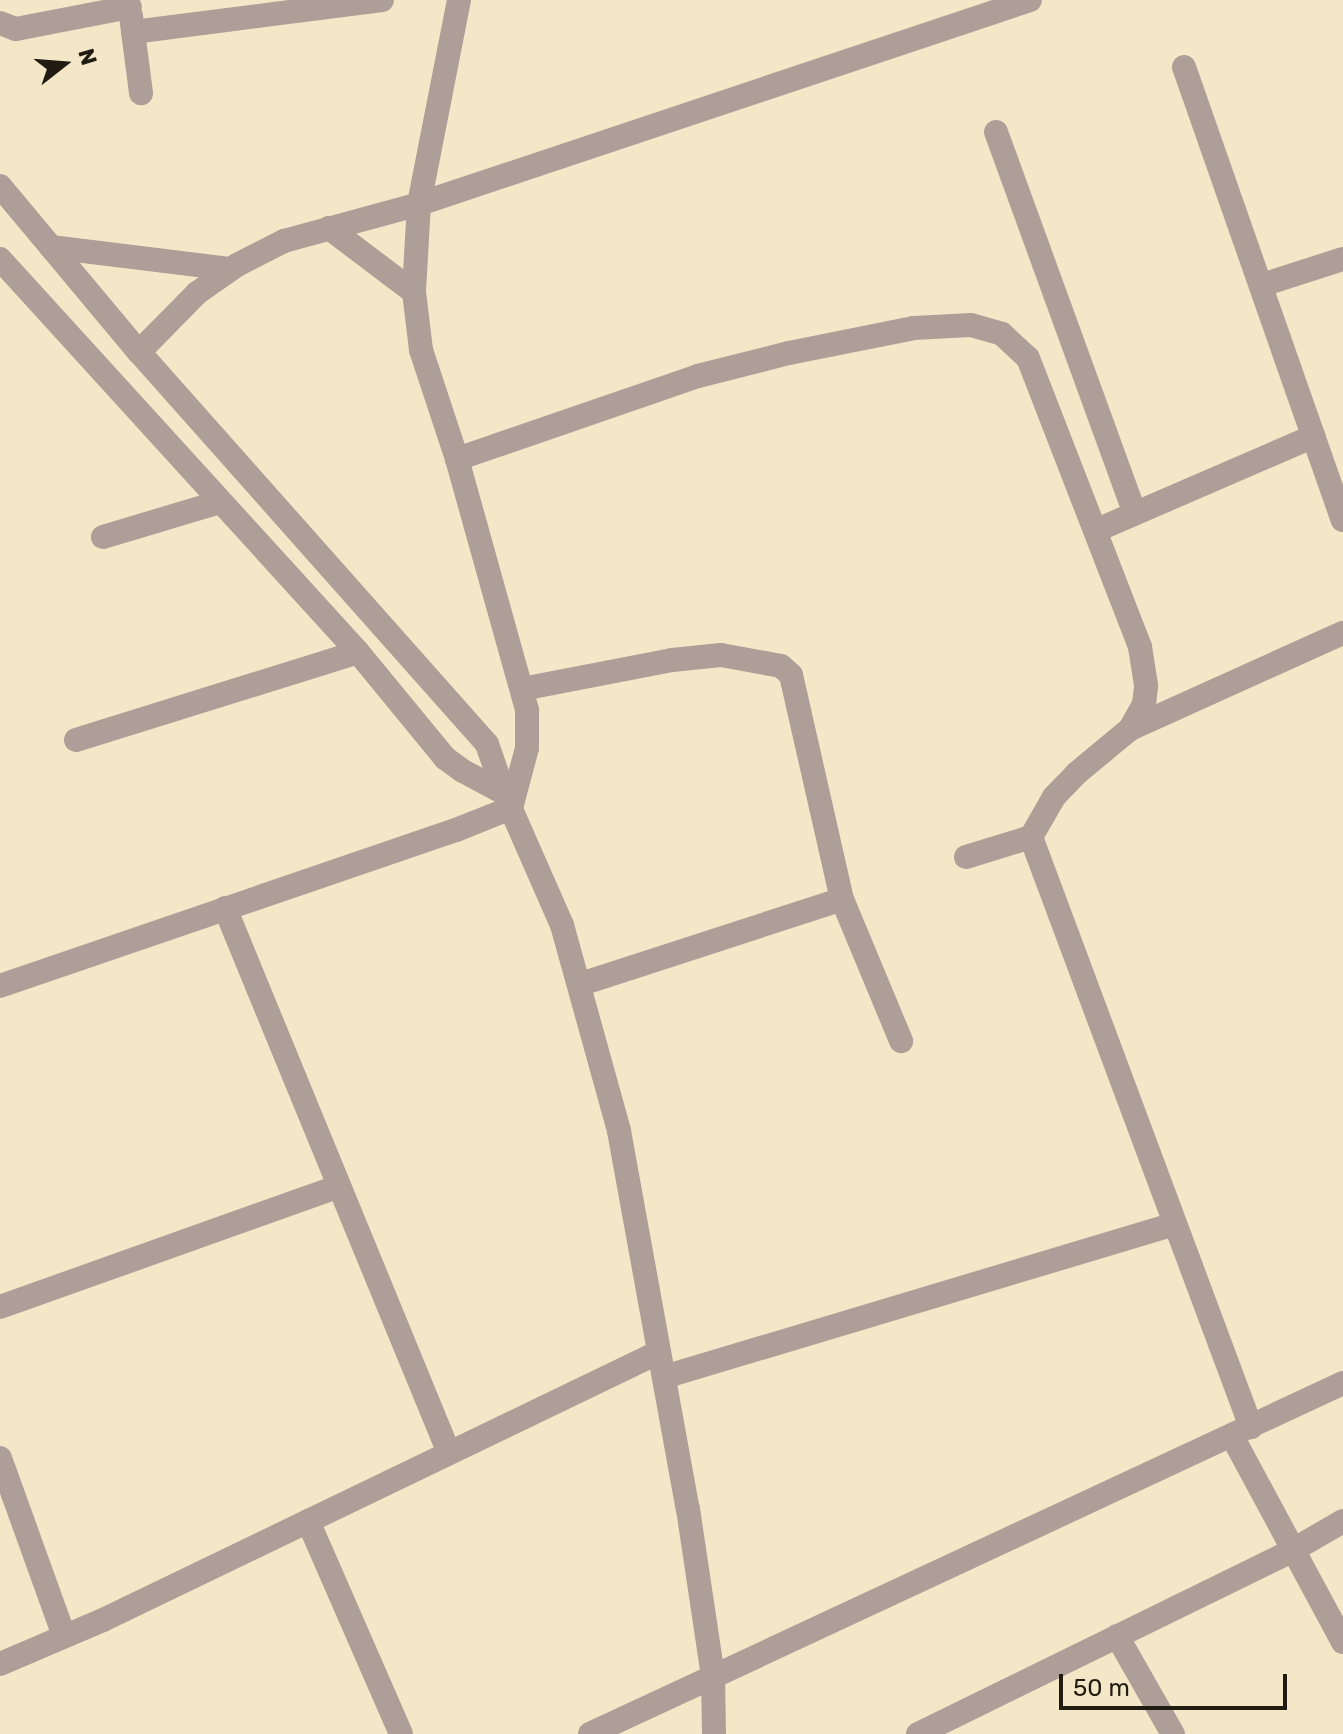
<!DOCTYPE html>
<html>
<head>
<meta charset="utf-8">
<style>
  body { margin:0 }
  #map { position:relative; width:1343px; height:1734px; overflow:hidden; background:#f4e7c8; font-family:Rubik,sans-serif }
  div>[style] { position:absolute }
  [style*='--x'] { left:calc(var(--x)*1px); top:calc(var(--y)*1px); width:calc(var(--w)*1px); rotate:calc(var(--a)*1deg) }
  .minor>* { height:24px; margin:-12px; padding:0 12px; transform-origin:12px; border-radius:12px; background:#ad9f98 }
  .tertiary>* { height:24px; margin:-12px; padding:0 12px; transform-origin:12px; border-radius:12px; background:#ad9f98 }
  span { translate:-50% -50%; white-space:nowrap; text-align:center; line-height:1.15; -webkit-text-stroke:6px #f4e7c8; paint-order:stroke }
  .north { position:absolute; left:24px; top:24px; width:80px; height:80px; -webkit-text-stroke:6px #f4e7c8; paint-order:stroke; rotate:73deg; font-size:22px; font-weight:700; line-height:32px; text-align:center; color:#211c11 }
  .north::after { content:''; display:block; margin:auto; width:28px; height:36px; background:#211c11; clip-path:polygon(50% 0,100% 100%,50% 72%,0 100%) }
  .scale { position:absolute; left:1059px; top:1674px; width:228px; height:36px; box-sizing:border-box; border:4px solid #211c11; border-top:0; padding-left:10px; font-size:24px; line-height:28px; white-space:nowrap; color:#211c11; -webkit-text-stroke:6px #f4e7c8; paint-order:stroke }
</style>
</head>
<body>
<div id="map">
  <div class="minor">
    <div style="--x:459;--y:0;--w:208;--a:101.1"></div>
    <div style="--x:419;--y:204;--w:88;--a:93.3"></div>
    <div style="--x:414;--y:292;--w:58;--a:83.1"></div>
    <div style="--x:421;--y:350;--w:115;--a:71.7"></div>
    <div style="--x:457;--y:459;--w:261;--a:74.4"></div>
    <div style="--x:527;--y:710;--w:38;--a:90"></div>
    <div style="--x:527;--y:748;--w:62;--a:104.9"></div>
    <div style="--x:131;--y:16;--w:78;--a:82.6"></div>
    <div style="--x:0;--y:23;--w:17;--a:21"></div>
    <div style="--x:16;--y:29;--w:116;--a:-10.9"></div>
    <div style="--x:133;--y:32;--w:251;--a:-7.3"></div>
    <div style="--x:1184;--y:67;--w:480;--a:70.7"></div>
    <div style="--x:996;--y:132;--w:406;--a:70"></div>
    <div style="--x:329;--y:228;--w:106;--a:37"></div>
    <div style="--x:51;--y:247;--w:181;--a:7"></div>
    <div style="--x:1262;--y:285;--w:85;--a:-17.8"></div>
    <div style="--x:139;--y:352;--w:83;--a:-45.5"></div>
    <div style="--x:197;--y:293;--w:49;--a:-35"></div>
    <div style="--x:237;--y:265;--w:53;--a:-27.1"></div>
    <div style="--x:284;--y:241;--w:140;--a:-15.3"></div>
    <div style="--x:419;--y:204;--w:644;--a:-18.46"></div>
    <div style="--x:457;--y:459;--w:255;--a:-19"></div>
    <div style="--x:698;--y:376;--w:94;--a:-14.2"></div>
    <div style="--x:789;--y:353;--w:127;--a:-11.3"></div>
    <div style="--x:914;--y:328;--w:57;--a:-3"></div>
    <div style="--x:971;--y:325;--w:32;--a:16"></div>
    <div style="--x:1002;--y:334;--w:35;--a:43"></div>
    <div style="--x:1028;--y:358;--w:310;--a:68.8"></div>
    <div style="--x:1140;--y:647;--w:39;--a:81"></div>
    <div style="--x:1146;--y:686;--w:18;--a:96"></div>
    <div style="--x:1144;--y:704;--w:29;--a:119"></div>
    <div style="--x:1130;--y:729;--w:69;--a:140.3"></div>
    <div style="--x:1077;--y:773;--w:33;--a:134"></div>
    <div style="--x:1054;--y:797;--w:46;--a:119.9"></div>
    <div style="--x:1097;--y:530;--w:236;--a:-23.4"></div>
    <div style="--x:103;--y:537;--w:122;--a:-16.7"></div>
    <div style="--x:522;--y:689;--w:153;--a:-10.9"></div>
    <div style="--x:672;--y:660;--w:49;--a:-5.8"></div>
    <div style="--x:721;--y:655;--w:61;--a:10.4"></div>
    <div style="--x:781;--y:666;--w:13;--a:42"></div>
    <div style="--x:791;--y:675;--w:230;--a:77.2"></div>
    <div style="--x:842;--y:899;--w:154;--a:67.4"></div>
    <div style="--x:1130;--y:729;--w:234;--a:-24.3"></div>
    <div style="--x:76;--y:740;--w:295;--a:-17.3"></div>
    <div style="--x:966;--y:857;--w:68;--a:-17.1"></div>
    <div style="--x:1031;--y:837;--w:630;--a:69.55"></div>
    <div style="--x:225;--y:908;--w:589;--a:67.66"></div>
    <div style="--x:581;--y:984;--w:274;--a:-18"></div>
    <div style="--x:0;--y:1307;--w:360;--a:-19.6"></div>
    <div style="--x:664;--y:1377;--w:533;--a:-16.67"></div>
    <div style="--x:1232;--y:1436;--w:234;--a:61.7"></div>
    <div style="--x:0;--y:1458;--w:189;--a:70.2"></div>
    <div style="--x:308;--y:1521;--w:232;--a:66.4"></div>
    <div style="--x:1117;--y:1636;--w:113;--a:60.3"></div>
    <div style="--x:0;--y:1664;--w:112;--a:-23.1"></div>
    <div style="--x:103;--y:1620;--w:617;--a:-25.73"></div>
    <div style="--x:918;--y:1734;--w:418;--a:-26.1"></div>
    <div style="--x:1293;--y:1550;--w:58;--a:-30.1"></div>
  </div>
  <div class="tertiary">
    <div style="--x:0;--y:186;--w:217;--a:50.1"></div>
    <div style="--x:139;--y:352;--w:524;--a:48.4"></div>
    <div style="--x:487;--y:744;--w:52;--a:70.9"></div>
    <div style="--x:504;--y:793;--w:144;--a:66.3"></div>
    <div style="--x:562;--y:925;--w:214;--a:74.5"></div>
    <div style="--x:619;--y:1131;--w:384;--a:79.7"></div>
    <div style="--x:688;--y:1509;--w:169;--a:81.5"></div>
    <div style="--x:713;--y:1676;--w:58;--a:89"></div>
    <div style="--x:0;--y:259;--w:532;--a:47.67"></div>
    <div style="--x:358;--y:652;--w:137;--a:50.6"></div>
    <div style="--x:445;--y:758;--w:22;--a:36"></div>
    <div style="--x:463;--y:771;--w:47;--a:28.2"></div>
    <div style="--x:0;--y:986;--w:482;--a:-18.9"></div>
    <div style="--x:456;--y:830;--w:59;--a:-21.8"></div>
    <div style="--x:590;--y:1734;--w:831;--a:-24.99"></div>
  </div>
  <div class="north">N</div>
  <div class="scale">50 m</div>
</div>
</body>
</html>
